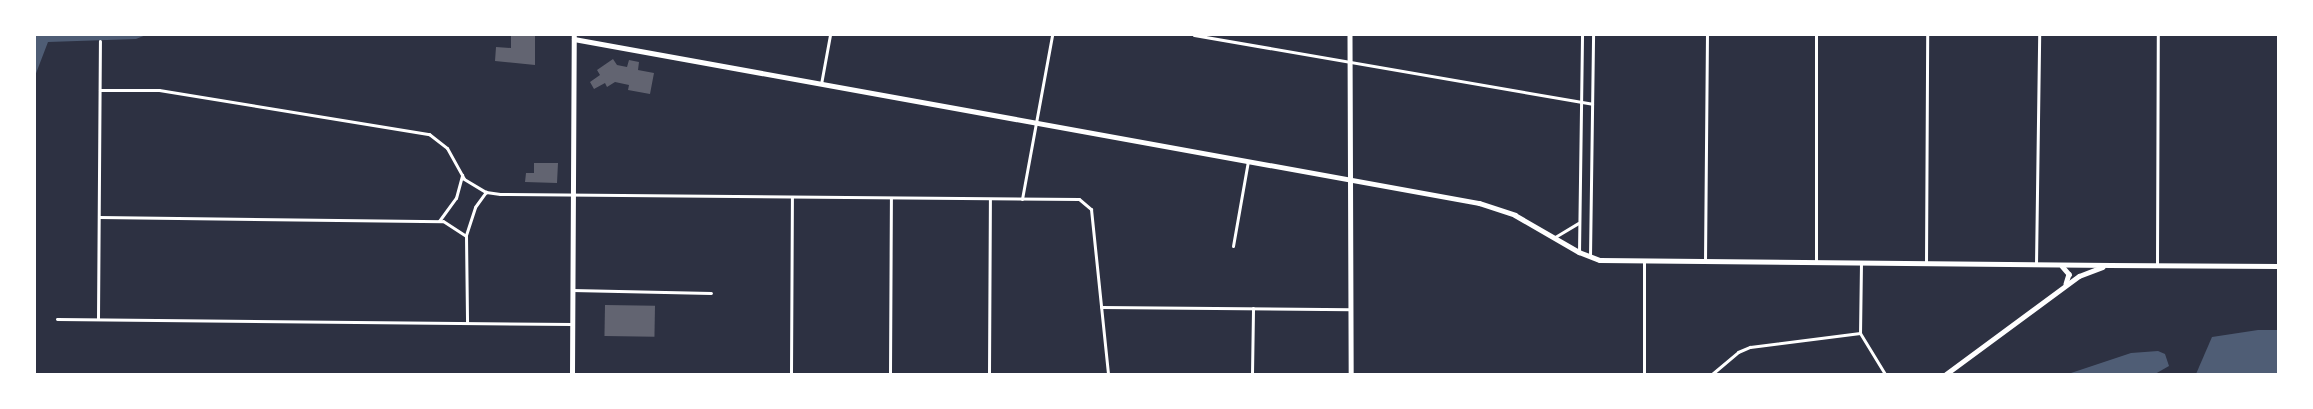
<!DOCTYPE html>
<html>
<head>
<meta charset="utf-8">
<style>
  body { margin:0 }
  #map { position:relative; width:2313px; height:409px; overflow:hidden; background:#2d3142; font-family:Helvetica,sans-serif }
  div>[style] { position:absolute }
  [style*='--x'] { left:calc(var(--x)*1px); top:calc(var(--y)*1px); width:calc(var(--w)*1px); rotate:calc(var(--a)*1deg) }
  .water>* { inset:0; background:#4f5d75 }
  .building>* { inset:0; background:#626471; transform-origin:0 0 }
  .minor>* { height:3px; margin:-1.5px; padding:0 1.5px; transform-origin:1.5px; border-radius:1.5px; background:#fff }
  .tertiary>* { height:4.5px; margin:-2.25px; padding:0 2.25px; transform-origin:2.25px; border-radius:2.25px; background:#fff }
  .secondary>* { height:5px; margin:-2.5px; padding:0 2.5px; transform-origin:2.5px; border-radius:2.5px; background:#fff }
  span { translate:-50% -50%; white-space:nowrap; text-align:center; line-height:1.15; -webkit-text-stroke:4px #fff; paint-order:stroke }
  .frame { position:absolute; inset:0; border:36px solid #fff; pointer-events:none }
</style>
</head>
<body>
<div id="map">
  <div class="water">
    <div style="clip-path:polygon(35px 35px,146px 35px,136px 39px,48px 42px,35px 76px)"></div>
    <div style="clip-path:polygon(2258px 330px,2278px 330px,2278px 374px,2196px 374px,2212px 337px)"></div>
    <div style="clip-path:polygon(2158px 351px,2165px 354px,2169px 366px,2155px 374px,2068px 374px,2131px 353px)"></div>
  </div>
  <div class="building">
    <div style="clip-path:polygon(511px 35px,535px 36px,535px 65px,495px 61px,496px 47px,511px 48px)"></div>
    <div style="clip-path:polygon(613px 59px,617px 65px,627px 67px,629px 60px,639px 62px,638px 70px,654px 73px,650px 94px,628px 90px,629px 85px,615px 82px,607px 87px,605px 83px,594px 89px,590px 82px,600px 75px,597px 70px)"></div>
    <div style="clip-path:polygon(534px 163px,558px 163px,557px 183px,525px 182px,526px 173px,534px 173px)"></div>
    <div style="left:605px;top:305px;width:50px;height:31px;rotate:1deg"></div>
  </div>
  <div class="minor">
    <div style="--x:1194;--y:35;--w:404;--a:9.8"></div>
    <div style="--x:821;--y:84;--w:50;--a:-79.6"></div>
    <div style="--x:100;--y:90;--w:59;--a:0"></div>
    <div style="--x:159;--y:90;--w:274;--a:9.3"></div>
    <div style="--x:429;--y:134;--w:23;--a:38"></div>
    <div style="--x:447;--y:148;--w:35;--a:61"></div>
    <div style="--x:464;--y:179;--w:26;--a:31"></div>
    <div style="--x:486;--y:192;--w:14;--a:8"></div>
    <div style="--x:500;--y:194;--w:579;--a:0.49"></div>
    <div style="--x:1079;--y:199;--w:16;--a:40"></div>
    <div style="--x:1091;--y:209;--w:166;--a:84.1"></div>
    <div style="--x:1022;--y:199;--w:167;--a:-79.6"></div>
    <div style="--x:99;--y:217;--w:344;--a:0.7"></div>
    <div style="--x:443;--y:221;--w:27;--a:33"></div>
    <div style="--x:466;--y:236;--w:87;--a:89.3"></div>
    <div style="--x:439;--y:221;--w:29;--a:-54"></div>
    <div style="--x:456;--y:198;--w:24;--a:-75"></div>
    <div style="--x:466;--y:235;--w:29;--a:-72"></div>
    <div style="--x:475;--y:207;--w:19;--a:-54"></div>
    <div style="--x:1555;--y:237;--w:27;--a:-31"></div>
    <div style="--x:1233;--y:246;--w:86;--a:-80"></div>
    <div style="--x:1579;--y:252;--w:217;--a:-89.2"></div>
    <div style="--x:1590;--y:256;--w:221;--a:-89.2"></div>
    <div style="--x:1644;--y:261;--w:113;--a:90"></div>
    <div style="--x:1705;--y:262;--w:227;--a:-89.5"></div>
    <div style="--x:1816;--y:262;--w:227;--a:-90"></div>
    <div style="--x:1861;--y:263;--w:70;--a:90.8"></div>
    <div style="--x:1860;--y:333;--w:48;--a:58.6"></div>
    <div style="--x:1926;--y:263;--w:228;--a:-89.7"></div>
    <div style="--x:2036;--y:264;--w:229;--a:-89.2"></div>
    <div style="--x:2157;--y:265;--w:230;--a:-89.8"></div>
    <div style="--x:572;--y:290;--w:139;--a:1.2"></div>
    <div style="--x:1101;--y:307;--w:250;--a:0.5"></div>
    <div style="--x:57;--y:319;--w:515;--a:0.56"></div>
    <div style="--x:98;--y:319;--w:278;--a:-89.6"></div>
    <div style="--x:791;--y:374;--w:177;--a:-89.7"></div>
    <div style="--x:890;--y:374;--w:176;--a:-89.7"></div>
    <div style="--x:989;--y:374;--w:175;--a:-89.7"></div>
    <div style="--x:1252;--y:374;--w:66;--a:-89.1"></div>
    <div style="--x:1712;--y:374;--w:34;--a:-40"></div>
    <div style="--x:1738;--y:352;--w:13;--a:-23"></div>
    <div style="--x:1750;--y:347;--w:111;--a:-7.3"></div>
  </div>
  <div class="tertiary">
    <div style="--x:1350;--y:35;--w:339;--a:89.8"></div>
    <div style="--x:574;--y:39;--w:920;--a:10.27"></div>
    <div style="--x:1479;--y:203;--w:38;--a:18"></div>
    <div style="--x:1515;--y:215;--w:74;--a:30"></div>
    <div style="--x:1579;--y:252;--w:22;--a:21"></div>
    <div style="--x:1600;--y:260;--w:511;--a:0.56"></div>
    <div style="--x:2109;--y:265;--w:169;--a:0.3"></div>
    <div style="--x:2062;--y:266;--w:11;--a:49"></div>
    <div style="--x:2069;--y:274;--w:10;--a:107"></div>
    <div style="--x:1946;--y:374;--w:165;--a:-36.4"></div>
    <div style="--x:2079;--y:276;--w:25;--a:-21"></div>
  </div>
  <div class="secondary">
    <div style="--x:572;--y:374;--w:339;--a:-89.7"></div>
  </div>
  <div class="frame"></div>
</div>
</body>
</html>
